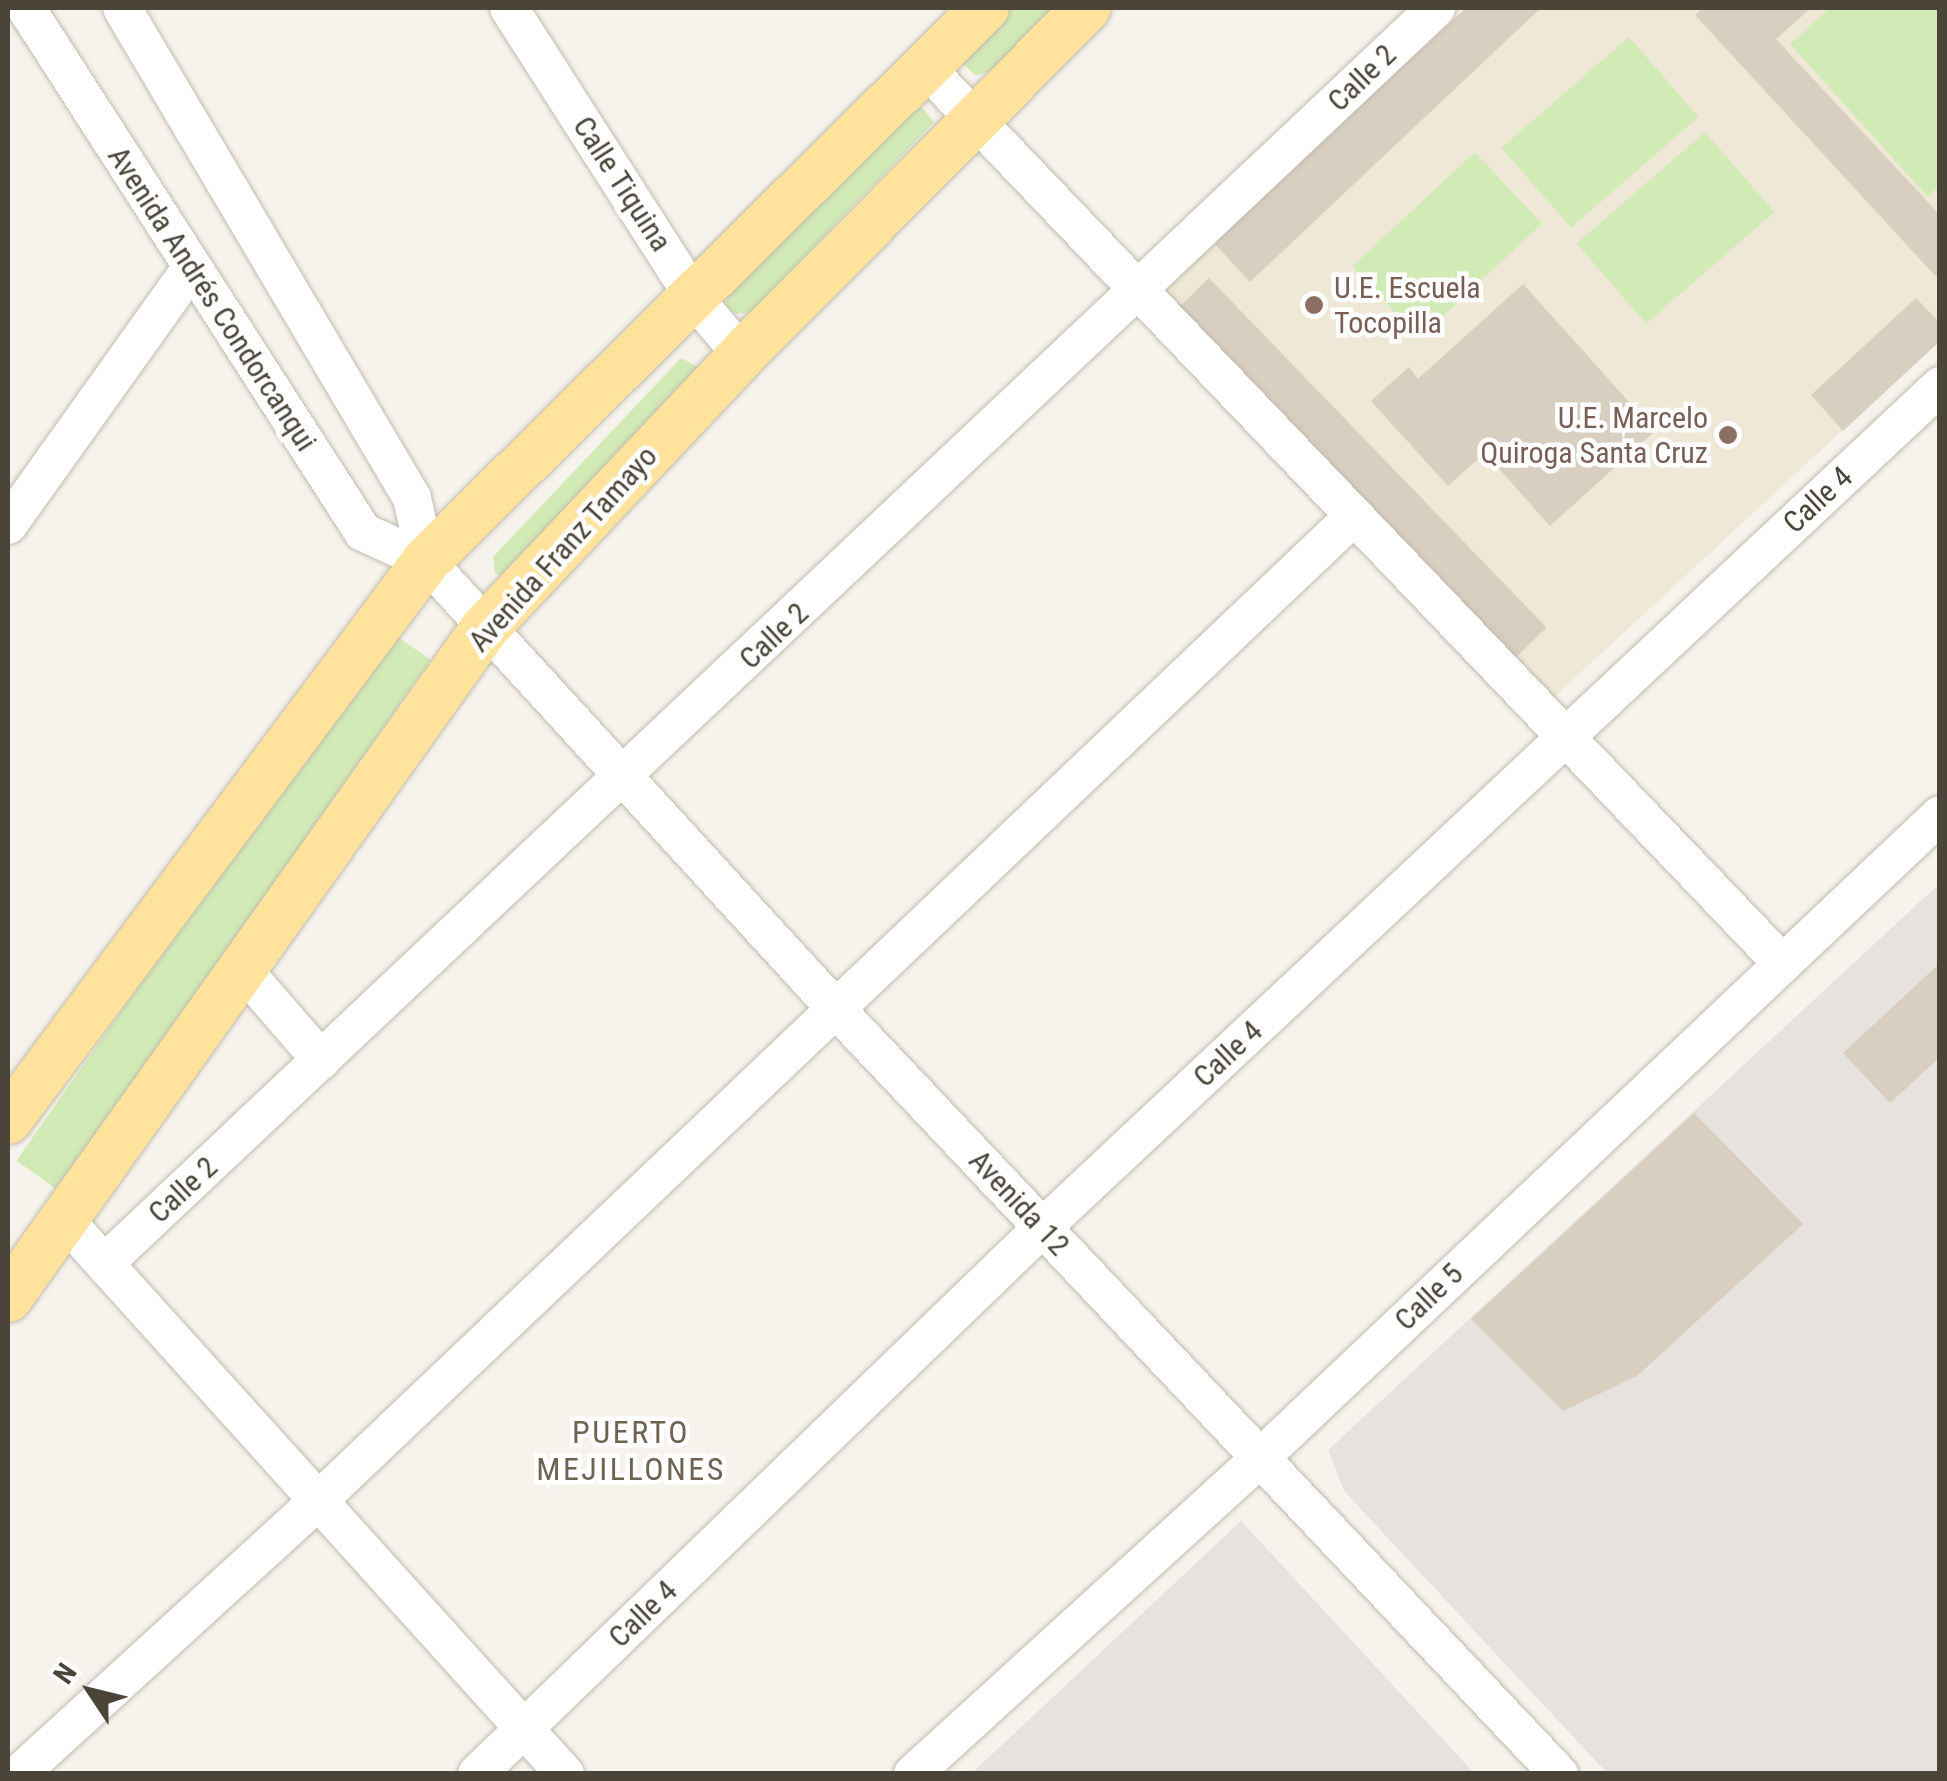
<!DOCTYPE html>
<html>
<head>
<meta charset="utf-8">
<style>
  body { margin:0 }
  #map { position:relative; width:1947px; height:1781px; overflow:hidden; background:#f6f3ec; font-family:"Roboto Condensed",sans-serif }
  div>[style] { position:absolute }
  [style*='--x'] { left:calc(var(--x)*1px); top:calc(var(--y)*1px); width:calc(var(--w)*1px); rotate:calc(var(--a)*1deg) }
  .industrial>* { inset:0; background:#e6e2dd }
  .education>* { inset:0; background:#efe8d6 }
  .green>* { inset:0; background:#d2eab5; transform-origin:0 0 }
  .building>* { inset:0; background:#d8cfc1; transform-origin:0 0 }
  .roads { filter:drop-shadow(0 0 2px #c2bbae) drop-shadow(0 0 2px #c2bbae) }
  .minor>* { height:38px; margin:-19px; padding:0 19px; transform-origin:19px; border-radius:19px; background:#fff }
  .major>* { height:48px; margin:-24px; padding:0 24px; transform-origin:24px; border-radius:24px; background:#ffe39c }
  .dots>* { width:28px; height:28px; translate:-50% -50%; box-sizing:border-box; border:5px solid #fff; border-radius:50% }
  span { translate:-50% -50%; white-space:nowrap; text-align:center; line-height:1.15; -webkit-text-stroke:9px #fff; paint-order:stroke }
  .street-label { font-size:30px; color:#4b4439 }
  .education-label { font-size:30px; color:#785e54 }
  .left { translate:0 -50%; text-align:left }
  .right { translate:-100% -50%; text-align:right }
  .neighbourhood-label { font-size:32px; color:#6e6250; letter-spacing:2.5px }
  .frame { position:absolute; inset:0; border:10px solid #4b4439; pointer-events:none }
  .north { position:absolute; left:40px; top:1641px; width:100px; height:100px; -webkit-text-stroke:8px #fff; paint-order:stroke; rotate:305deg; font-size:28px; font-weight:700; line-height:40px; text-align:center; color:#4b4439 }
  .north::after { content:''; display:block; margin:auto; width:35px; height:45px; background:#4b4439; clip-path:polygon(50% 0,100% 100%,50% 72%,0 100%) }
</style>
</head>
<body>
<div id="map">
  <div class="industrial">
    <div style="clip-path:polygon(1939px 884px,1939px 1773px,1607px 1773px,1344px 1491px,1328px 1450px)"></div>
    <div style="clip-path:polygon(1241px 1521px,1474px 1773px,972px 1773px)"></div>
  </div>
  <div class="education">
    <div style="clip-path:polygon(1466px 8px,1939px 8px,1939px 341px,1551px 700px,1165px 301px,1164px 286px)"></div>
  </div>
  <div class="green">
    <div style="clip-path:polygon(1008px 8px,1054px 8px,990px 71px,976px 76px,962px 63px)"></div>
    <div style="clip-path:polygon(1830px 8px,1939px 9px,1939px 186px,1928px 197px,1790px 44px)"></div>
    <div style="left:1629px;top:37px;width:106px;height:169px;rotate:49deg"></div>
    <div style="clip-path:polygon(920px 105px,934px 122px,751px 312px,736px 314px,726px 305px,729px 290px)"></div>
    <div style="left:1705px;top:132px;width:106px;height:170px;rotate:49deg"></div>
    <div style="left:1475px;top:152px;width:98px;height:168px;rotate:47deg"></div>
    <div style="clip-path:polygon(681px 358px,700px 368px,504px 577px,495px 573px,493px 557px)"></div>
    <div style="left:388px;top:630px;width:52px;height:648px;rotate:35deg"></div>
  </div>
  <div class="building">
    <div style="clip-path:polygon(1466px 8px,1541px 8px,1250px 282px,1213px 242px)"></div>
    <div style="clip-path:polygon(1703px 8px,1811px 8px,1776px 39px,1940px 215px,1940px 281px,1695px 15px)"></div>
    <div style="left:1209px;top:278px;width:486px;height:47px;rotate:46deg"></div>
    <div style="clip-path:polygon(1523px 284px,1655px 431px,1550px 526px,1485px 453px,1448px 486px,1371px 401px,1409px 367px,1418px 379px)"></div>
    <div style="clip-path:polygon(1916px 298px,1940px 323px,1940px 341px,1843px 431px,1811px 395px)"></div>
    <div style="clip-path:polygon(1940px 963px,1940px 1057px,1890px 1103px,1843px 1053px)"></div>
    <div style="clip-path:polygon(1694px 1113px,1803px 1224px,1637px 1376px,1563px 1411px,1471px 1319px)"></div>
  </div>
  <div class="roads">
    <div class="minor">
      <div style="--x:26;--y:8;--w:623;--a:57.25"></div>
      <div style="--x:363;--y:532;--w:69;--a:24.7"></div>
      <div style="--x:426;--y:561;--w:607;--a:47.54"></div>
      <div style="--x:836;--y:1009;--w:1053;--a:46.62"></div>
      <div style="--x:122;--y:8;--w:569;--a:59.38"></div>
      <div style="--x:412;--y:498;--w:65;--a:77.5"></div>
      <div style="--x:509;--y:8;--w:345;--a:57.4"></div>
      <div style="--x:695;--y:299;--w:73;--a:50"></div>
      <div style="--x:926;--y:68;--w:1237;--a:46.28"></div>
      <div style="--x:8;--y:525;--w:313;--a:-54.5"></div>
      <div style="--x:244;--y:971;--w:118;--a:49.1"></div>
      <div style="--x:64;--y:1219;--w:748;--a:47.93"></div>
      <div style="--x:108;--y:1260;--w:1825;--a:-43.31"></div>
      <div style="--x:19;--y:1774;--w:408;--a:-42.4"></div>
      <div style="--x:320;--y:1499;--w:1424;--a:-43.55"></div>
      <div style="--x:477;--y:1774;--w:787;--a:-44.02"></div>
      <div style="--x:1043;--y:1227;--w:1230;--a:-43.15"></div>
      <div style="--x:913;--y:1774;--w:468;--a:-42.3"></div>
      <div style="--x:1259;--y:1459;--w:937;--a:-43.4"></div>
    </div>
    <div class="major">
      <div style="--x:8;--y:1120;--w:698;--a:-53.21"></div>
      <div style="--x:426;--y:561;--w:786;--a:-44.69"></div>
      <div style="--x:8;--y:1298;--w:822;--a:-54.55"></div>
      <div style="--x:485;--y:628;--w:375;--a:-46.7"></div>
      <div style="--x:742;--y:355;--w:489;--a:-45.2"></div>
    </div>
  </div>
  <div class="dots">
    <div style="left:1314px;top:305px;background:#8d6e63"></div>
    <div style="left:1728px;top:435px;background:#8d6e63"></div>
  </div>
  <div class="street-label">
    <span style="left:1362px;top:78px;rotate:-44deg">Calle 2</span>
    <span style="left:622px;top:184px;rotate:57deg">Calle Tiquina</span>
    <span style="left:212px;top:299px;rotate:57deg">Avenida Andrés Condorcanqui</span>
    <span style="left:1818px;top:500px;rotate:-43deg">Calle 4</span>
    <span style="left:563px;top:549px;rotate:-48deg">Avenida Franz Tamayo</span>
    <span style="left:774px;top:636px;rotate:-43deg">Calle 2</span>
    <span style="left:1228px;top:1054px;rotate:-43deg">Calle 4</span>
    <span style="left:183px;top:1190px;rotate:-43deg">Calle 2</span>
    <span style="left:1019px;top:1203px;rotate:47deg">Avenida 12</span>
    <span style="left:1429px;top:1297px;rotate:-44deg">Calle 5</span>
    <span style="left:643px;top:1614px;rotate:-44deg">Calle 4</span>
  </div>
  <div class="education-label">
    <span class="left" style="left:1334px;top:305px">U.E. Escuela<br>Tocopilla</span>
    <span class="right" style="left:1708px;top:435px">U.E. Marcelo<br>Quiroga Santa Cruz</span>
  </div>
  <div class="neighbourhood-label">
    <span style="left:631px;top:1451px">PUERTO<br>MEJILLONES</span>
  </div>
  <div class="frame"></div>
  <div class="north">N</div>
</div>
</body>
</html>
